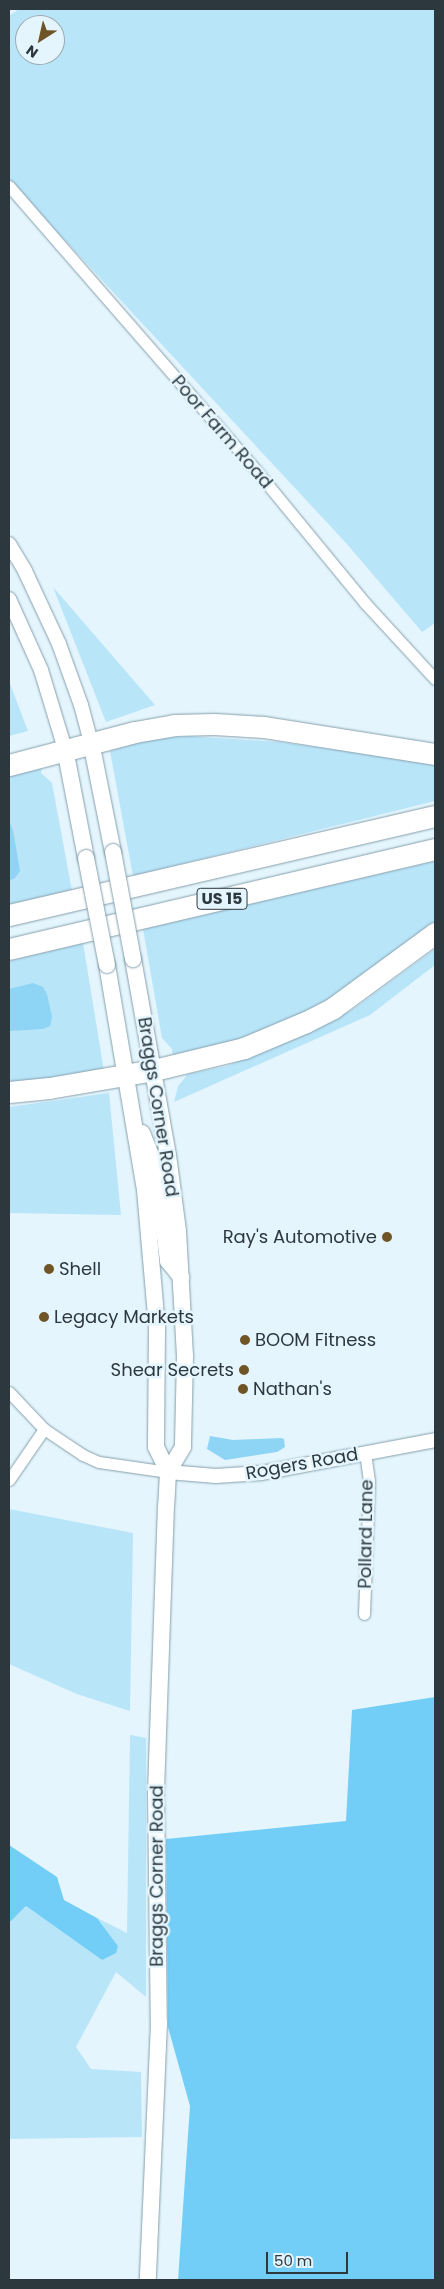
<!DOCTYPE html>
<html>
<head>
<meta charset="utf-8">
<style>
  body { margin:0 }
  #map { position:relative; width:444px; height:2289px; overflow:hidden; background:#e4f5fd; font-family:Poppins,sans-serif }
  div>[style] { position:absolute }
  [style*='--x'] { left:calc(var(--x)*1px); top:calc(var(--y)*1px); width:calc(var(--w)*1px); rotate:calc(var(--a)*1deg) }
  .green>* { inset:0; background:#b9e5f9 }
  .forest>* { inset:0; background:#72cef7 }
  .water>* { inset:0; background:#8ed4f5 }
  .roads { filter:drop-shadow(0 0 1px #859fac) drop-shadow(0 0 1px #859fac) }
  .minor>* { height:11px; margin:-5.5px; padding:0 5.5px; transform-origin:5.5px; border-radius:5.5px; background:#fff }
  .tertiary>* { height:14px; margin:-7px; padding:0 7px; transform-origin:7px; border-radius:7px; background:#fff }
  .secondary>* { height:16px; margin:-8px; padding:0 8px; transform-origin:8px; border-radius:8px; background:#fff }
  .motorway>* { height:21px; margin:-10.5px; padding:0 10.5px; transform-origin:10.5px; border-radius:10.5px; background:#fff }
  .bridges { filter:drop-shadow(0 0 1px #859fac) drop-shadow(0 0 1px #859fac) }
  .secondary-bridge>* { height:16px; margin:-8px; padding:0 8px; transform-origin:8px; border-radius:8px; background:#fff }
  .dots>* { width:14px; height:14px; translate:-50% -50%; box-sizing:border-box; border:2px solid #e4f5fd; border-radius:50% }
  span { translate:-50% -50%; white-space:nowrap; text-align:center; line-height:1.15; -webkit-text-stroke:5px #e4f5fd; paint-order:stroke }
  .shield-label span { padding:1px 4px; background:#e4f5fd; border:1px solid; border-radius:4px; -webkit-text-stroke-width:0 }
  .shield-label { font-size:16px; color:#2d383e; font-weight:700 }
  .street-label { font-size:18px; color:#2d383e }
  .poi-label { font-size:18px; color:#2d383e }
  .right { translate:-100% -50%; text-align:right }
  .left { translate:0 -50%; text-align:left }
  .frame { position:absolute; inset:0; border:10px solid #2d383e; pointer-events:none }
  .north { position:absolute; left:15px; top:15px; width:50px; height:50px; box-sizing:border-box; background:#e4f5fd; border:1px solid #9ba9b1; border-radius:50%; rotate:215deg; font-size:14px; font-weight:700; line-height:20px; text-align:center; color:#2d383e }
  .north::after { content:''; display:block; margin:auto; width:18px; height:22px; background:#6f5426; clip-path:polygon(50% 0,100% 100%,50% 72%,0 100%) }
  .scale { position:absolute; left:266px; top:2252px; width:82px; height:22px; box-sizing:border-box; border:2px solid #2d383e; border-top:0; padding-left:6px; font-size:15px; line-height:18px; white-space:nowrap; color:#2d383e; -webkit-text-stroke:4px #e4f5fd; paint-order:stroke }
</style>
</head>
<body>
<div id="map">
  <div class="green">
    <div style="clip-path:polygon(evenodd,19px 9px,435px 9px,435px 623px,422px 632px,346px 543px,9px 180px,9px 16px,19px 9px,25px 25px,55px 25px,55px 55px,25px 55px,25px 25px)"></div>
    <div style="clip-path:polygon(53px 587px,155px 705px,106px 722px)"></div>
    <div style="clip-path:polygon(9px 681px,28px 731px,9px 736px)"></div>
    <div style="clip-path:polygon(187px 736px,280px 742px,435px 764px,435px 801px,133px 876px,110px 751px,150px 739px)"></div>
    <div style="clip-path:polygon(42px 766px,41px 773px,52px 783px,72px 891px,9px 906px,9px 774px)"></div>
    <div style="clip-path:polygon(435px 861px,435px 926px,320px 1006px,246px 1039px,173px 1057px,172px 1049px,162px 1038px,143px 929px)"></div>
    <div style="clip-path:polygon(83px 943px,104px 1071px,9px 1085px,9px 961px)"></div>
    <div style="clip-path:polygon(435px 949px,435px 965px,370px 1015px,174px 1102px,178px 1086px,188px 1074px,227px 1066px,305px 1034px,352px 1010px)"></div>
    <div style="clip-path:polygon(109px 1093px,121px 1215px,9px 1213px,9px 1107px)"></div>
    <div style="clip-path:polygon(9px 1509px,133px 1533px,130px 1711px,77px 1694px,9px 1664px)"></div>
    <div style="clip-path:polygon(130px 1735px,146px 1738px,146px 1997px,116px 1972px,76px 2047px,91px 2069px,141px 2072px,142px 2137px,9px 2139px,9px 1923px,26px 1906px,102px 1960px,118px 1946px,97px 1918px,127px 1933px)"></div>
  </div>
  <div class="forest">
    <div style="clip-path:polygon(435px 1697px,435px 2280px,178px 2280px,190px 2106px,168px 2027px,166px 1839px,346px 1821px,352px 1710px)"></div>
    <div style="clip-path:polygon(9px 1845px,57px 1877px,64px 1900px,97px 1918px,118px 1946px,116px 1953px,102px 1960px,26px 1906px,9px 1923px)"></div>
  </div>
  <div class="water">
    <div style="clip-path:polygon(9px 821px,13px 830px,20px 871px,15px 878px,9px 881px)"></div>
    <div style="clip-path:polygon(33px 983px,43px 987px,47px 994px,52px 1017px,50px 1026px,43px 1029px,9px 1031px,9px 989px)"></div>
    <div style="clip-path:polygon(210px 1436px,233px 1440px,281px 1438px,284px 1439px,285px 1447px,277px 1452px,225px 1460px,207px 1449px)"></div>
  </div>
  <div class="roads">
    <div class="minor">
      <div style="--x:9;--y:186;--w:381;--a:49"></div>
      <div style="--x:259;--y:474;--w:167;--a:50.6"></div>
      <div style="--x:365;--y:603;--w:103;--a:47.4"></div>
      <div style="--x:9;--y:1392;--w:51;--a:46.6"></div>
      <div style="--x:44;--y:1429;--w:47;--a:33.7"></div>
      <div style="--x:83;--y:1455;--w:17;--a:24"></div>
      <div style="--x:99;--y:1462;--w:70;--a:8.2"></div>
      <div style="--x:9;--y:1480;--w:62;--a:-55.5"></div>
      <div style="--x:364;--y:1614;--w:133;--a:-87.8"></div>
      <div style="--x:369;--y:1481;--w:27;--a:-98"></div>
    </div>
    <div class="tertiary">
      <div style="--x:9;--y:544;--w:31;--a:59"></div>
      <div style="--x:25;--y:571;--w:81;--a:65"></div>
      <div style="--x:59;--y:644;--w:65;--a:70.2"></div>
      <div style="--x:81;--y:705;--w:38;--a:75"></div>
      <div style="--x:9;--y:599;--w:78;--a:65.7"></div>
      <div style="--x:41;--y:670;--w:83;--a:73.1"></div>
      <div style="--x:168;--y:1472;--w:48;--a:4.8"></div>
      <div style="--x:216;--y:1476;--w:45;--a:-3.8"></div>
      <div style="--x:261;--y:1473;--w:177;--a:-10.7"></div>
    </div>
    <div class="secondary">
      <div style="--x:91;--y:742;--w:112;--a:78.7"></div>
      <div style="--x:65;--y:749;--w:111;--a:79.1"></div>
      <div style="--x:133;--y:959;--w:199;--a:79.9"></div>
      <div style="--x:168;--y:1155;--w:77;--a:82.5"></div>
      <div style="--x:178;--y:1231;--w:125;--a:86.8"></div>
      <div style="--x:185;--y:1356;--w:91;--a:91.3"></div>
      <div style="--x:183;--y:1447;--w:29;--a:121"></div>
      <div style="--x:168;--y:1472;--w:33;--a:93"></div>
      <div style="--x:166;--y:1505;--w:288;--a:92"></div>
      <div style="--x:156;--y:1793;--w:230;--a:89.3"></div>
      <div style="--x:159;--y:2023;--w:257;--a:92.5"></div>
      <div style="--x:107;--y:965;--w:228;--a:80.4"></div>
      <div style="--x:145;--y:1190;--w:139;--a:85"></div>
      <div style="--x:157;--y:1328;--w:119;--a:90.5"></div>
      <div style="--x:156;--y:1447;--w:28;--a:64"></div>
      <div style="--x:142;--y:1133;--w:37;--a:68"></div>
      <div style="--x:156;--y:1167;--w:95;--a:82.7"></div>
      <div style="--x:168;--y:1261;--w:21;--a:51"></div>
    </div>
    <div class="motorway">
      <div style="--x:9;--y:765;--w:130;--a:-14.7"></div>
      <div style="--x:135;--y:732;--w:40;--a:-10"></div>
      <div style="--x:174;--y:725;--w:40;--a:-1.4"></div>
      <div style="--x:214;--y:724;--w:50;--a:3.4"></div>
      <div style="--x:264;--y:727;--w:173;--a:9"></div>
      <div style="--x:9;--y:915;--w:437;--a:-13.1"></div>
      <div style="--x:9;--y:949;--w:438;--a:-13.2"></div>
      <div style="--x:9;--y:1092;--w:40;--a:-5.7"></div>
      <div style="--x:49;--y:1088;--w:107;--a:-9.7"></div>
      <div style="--x:154;--y:1070;--w:93;--a:-13.7"></div>
      <div style="--x:244;--y:1048;--w:67;--a:-22.8"></div>
      <div style="--x:306;--y:1022;--w:30;--a:-27"></div>
      <div style="--x:333;--y:1008;--w:127;--a:-36.3"></div>
    </div>
  </div>
  <div class="bridges">
    <div class="secondary-bridge">
      <div style="--x:113;--y:852;--w:109;--a:79.4"></div>
      <div style="--x:86;--y:858;--w:109;--a:78.9"></div>
    </div>
  </div>
  <div class="dots">
    <div style="left:387px;top:1237px;background:#6f5426"></div>
    <div style="left:49px;top:1269px;background:#6f5426"></div>
    <div style="left:44px;top:1317px;background:#6f5426"></div>
    <div style="left:245px;top:1340px;background:#6f5426"></div>
    <div style="left:244px;top:1370px;background:#6f5426"></div>
    <div style="left:243px;top:1389px;background:#6f5426"></div>
  </div>
  <div class="shield-label">
    <span style="left:222px;top:899px">US 15</span>
  </div>
  <div class="street-label">
    <span style="left:222px;top:432px;rotate:49deg">Poor Farm Road</span>
    <span style="left:158px;top:1107px;rotate:81deg">Braggs Corner Road</span>
    <span style="left:302px;top:1464px;rotate:-10deg">Rogers Road</span>
    <span style="left:366px;top:1534px;rotate:-89deg">Pollard Lane</span>
    <span style="left:157px;top:1876px;rotate:-90deg">Braggs Corner Road</span>
  </div>
  <div class="poi-label">
    <span class="right" style="left:377px;top:1237px">Ray's Automotive</span>
    <span class="left" style="left:59px;top:1269px">Shell</span>
    <span class="left" style="left:54px;top:1317px">Legacy Markets</span>
    <span class="left" style="left:255px;top:1340px">BOOM Fitness</span>
    <span class="right" style="left:234px;top:1370px">Shear Secrets</span>
    <span class="left" style="left:253px;top:1389px">Nathan's</span>
  </div>
  <div class="frame"></div>
  <div class="north">N</div>
  <div class="scale">50 m</div>
</div>
</body>
</html>
